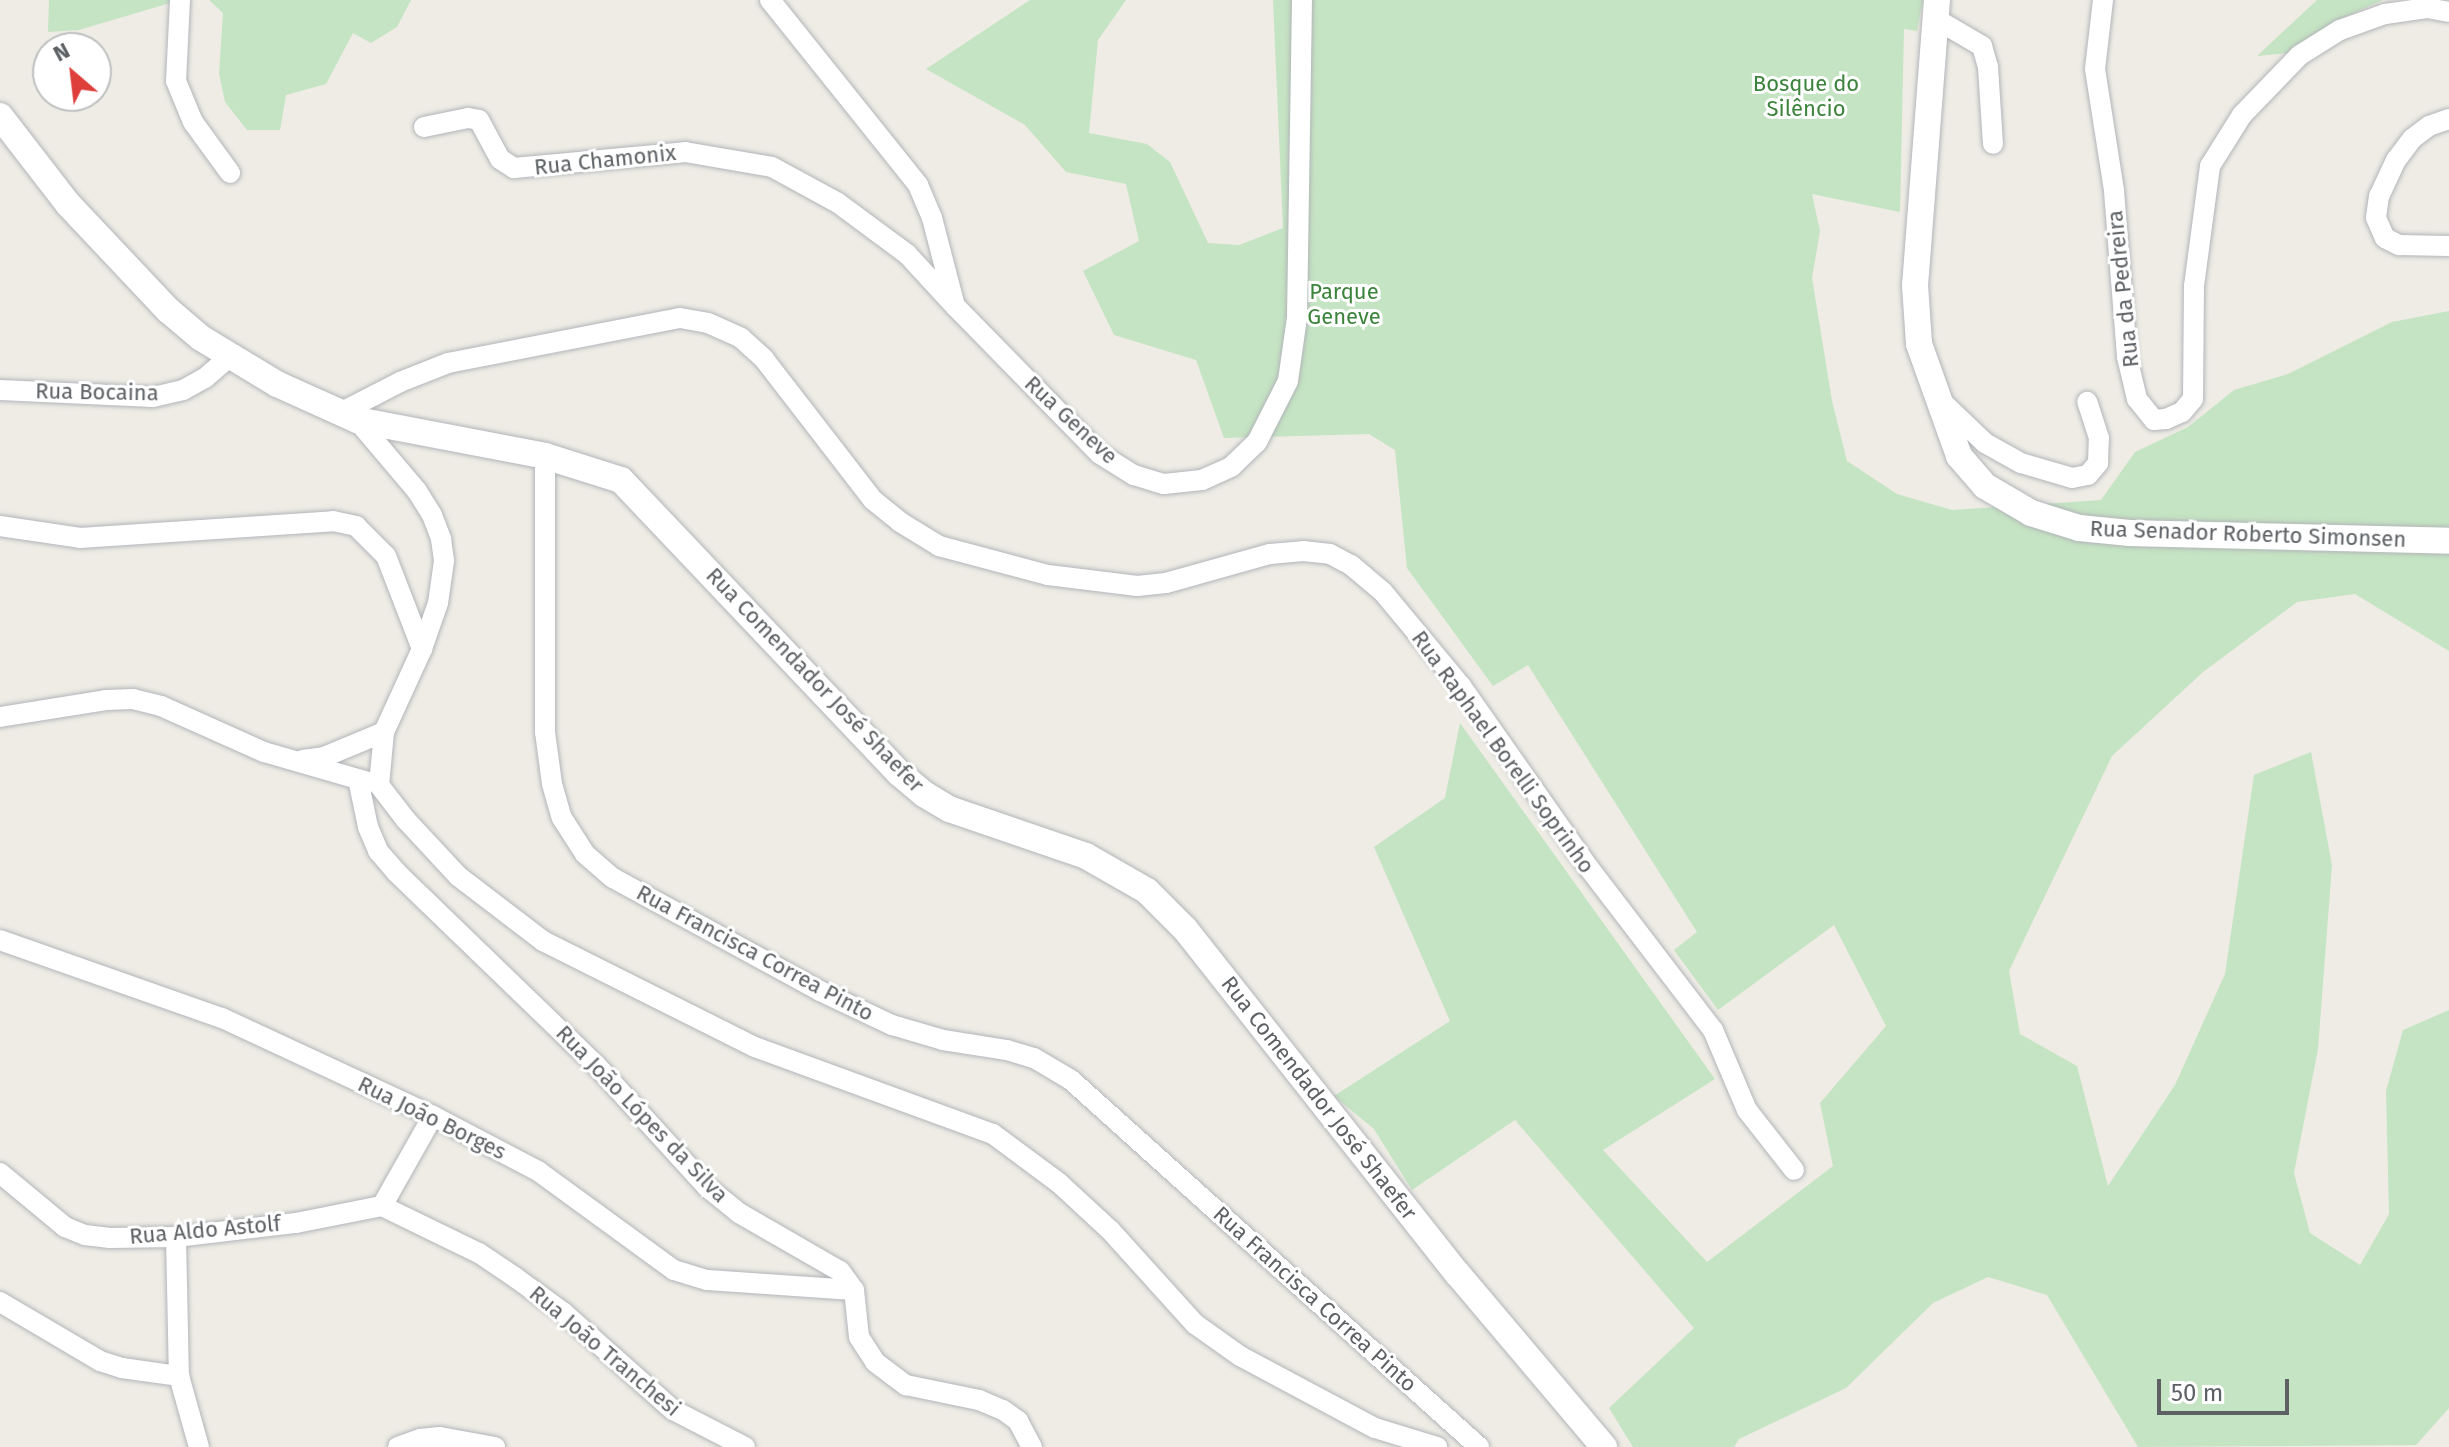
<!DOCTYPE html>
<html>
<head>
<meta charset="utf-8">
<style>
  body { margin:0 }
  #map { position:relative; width:2449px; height:1447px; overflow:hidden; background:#eeece5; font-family:"Fira Sans",sans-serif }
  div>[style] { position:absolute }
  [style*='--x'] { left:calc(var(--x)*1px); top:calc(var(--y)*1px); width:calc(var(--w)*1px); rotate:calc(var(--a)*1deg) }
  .green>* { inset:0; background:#c5e4c3 }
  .roads { filter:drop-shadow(0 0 2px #b2b5b9) drop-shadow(0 0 2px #b2b5b9) }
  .minor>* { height:20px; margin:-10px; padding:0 10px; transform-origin:10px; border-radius:10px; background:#fff }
  .tertiary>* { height:26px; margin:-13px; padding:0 13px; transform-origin:13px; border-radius:13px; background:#fff }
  span { translate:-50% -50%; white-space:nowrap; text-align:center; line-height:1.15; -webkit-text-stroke:6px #fff; paint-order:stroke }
  .park-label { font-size:22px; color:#3c843c }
  .street-label { font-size:22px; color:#5d6164 }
  .north { position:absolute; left:32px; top:32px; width:80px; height:80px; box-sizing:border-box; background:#fff; border:2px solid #bec0c1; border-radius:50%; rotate:332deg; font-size:22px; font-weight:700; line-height:32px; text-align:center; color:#5d6164 }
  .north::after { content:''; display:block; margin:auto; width:28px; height:36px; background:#de3f3b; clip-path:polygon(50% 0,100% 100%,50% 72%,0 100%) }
  .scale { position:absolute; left:2157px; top:1379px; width:132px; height:36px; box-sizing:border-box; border:4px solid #5d6164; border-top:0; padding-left:10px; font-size:24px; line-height:28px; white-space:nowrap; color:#5d6164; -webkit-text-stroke:6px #fff; paint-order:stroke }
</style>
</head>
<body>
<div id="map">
  <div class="green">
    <div style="clip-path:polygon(49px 0,180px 0,79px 30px,48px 32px)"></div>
    <div style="clip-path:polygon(209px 0,411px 0,397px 27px,371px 43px,353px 33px,326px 84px,286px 95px,280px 130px,247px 130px,225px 102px,219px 74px,223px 13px)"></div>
    <div style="clip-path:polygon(1030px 0,1126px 0,1098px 40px,1089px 133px,1147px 144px,1170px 162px,1208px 243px,1239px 245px,1283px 228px,1273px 0,1923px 0,1917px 31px,1904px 29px,1900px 212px,1812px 194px,1820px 231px,1812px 278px,1832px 401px,1847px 461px,1897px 494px,1952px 510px,2101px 500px,2135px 452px,2188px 427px,2234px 390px,2288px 374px,2392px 322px,2449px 311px,2449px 651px,2355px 594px,2297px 602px,2203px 672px,2112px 756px,2009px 971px,2020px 1034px,2077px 1066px,2108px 1186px,2175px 1085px,2225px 974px,2254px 775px,2311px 752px,2332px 865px,2318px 1049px,2294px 1173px,2310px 1233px,2360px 1265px,2389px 1214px,2386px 1091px,2403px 1030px,2449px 1010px,2449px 1408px,2416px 1445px,2138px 1447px,2047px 1295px,1988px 1277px,1933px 1303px,1846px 1388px,1739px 1439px,1734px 1447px,1633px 1447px,1609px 1408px,1694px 1328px,1515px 1120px,1412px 1190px,1374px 1129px,1334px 1096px,1450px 1021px,1374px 847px,1445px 798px,1460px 723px,1715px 1079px,1603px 1150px,1707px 1262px,1833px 1166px,1820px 1103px,1886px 1026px,1834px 925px,1718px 1010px,1674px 950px,1697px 932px,1528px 665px,1493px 686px,1407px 568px,1395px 450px,1369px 434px,1224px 438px,1196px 360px,1114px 335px,1083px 271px,1139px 241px,1126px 184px,1066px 172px,1025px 125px,926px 69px)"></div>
    <div style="clip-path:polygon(2317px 0,2383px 0,2345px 17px,2297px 52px,2257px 56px)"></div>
  </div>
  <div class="roads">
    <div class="minor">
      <div style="--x:180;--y:0;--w:81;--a:92.8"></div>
      <div style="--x:176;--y:81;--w:44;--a:67.5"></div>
      <div style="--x:193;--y:122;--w:63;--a:54"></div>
      <div style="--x:770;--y:0;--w:237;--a:51.3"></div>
      <div style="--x:918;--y:185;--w:36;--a:67"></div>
      <div style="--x:932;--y:218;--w:91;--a:75.4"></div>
      <div style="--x:955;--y:306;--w:207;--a:45.6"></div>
      <div style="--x:1100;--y:454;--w:40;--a:32"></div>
      <div style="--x:1134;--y:475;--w:31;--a:17"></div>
      <div style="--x:1164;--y:484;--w:38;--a:-6"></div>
      <div style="--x:1202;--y:480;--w:32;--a:-24"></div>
      <div style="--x:1231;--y:467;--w:36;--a:-44"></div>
      <div style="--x:1257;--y:442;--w:68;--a:-63.1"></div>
      <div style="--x:1288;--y:381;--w:64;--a:-81.9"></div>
      <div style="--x:1297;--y:318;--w:318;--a:-89.1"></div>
      <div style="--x:2103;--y:0;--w:69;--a:96.6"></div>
      <div style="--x:2095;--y:69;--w:123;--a:81.1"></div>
      <div style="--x:2114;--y:191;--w:167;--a:85.5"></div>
      <div style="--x:2127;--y:357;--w:43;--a:76.6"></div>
      <div style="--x:2137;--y:399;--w:27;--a:51"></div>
      <div style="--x:2154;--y:420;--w:12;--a:-5"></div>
      <div style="--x:2166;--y:419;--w:17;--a:-24"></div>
      <div style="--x:2182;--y:412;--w:17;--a:-50"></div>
      <div style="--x:2193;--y:399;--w:113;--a:-89.5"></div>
      <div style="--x:2194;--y:286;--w:121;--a:-82.4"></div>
      <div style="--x:2210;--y:166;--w:60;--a:-57.9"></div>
      <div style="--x:2242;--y:115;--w:83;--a:-46"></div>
      <div style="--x:2300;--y:55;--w:47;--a:-32"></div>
      <div style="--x:2340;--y:30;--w:48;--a:-19.6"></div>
      <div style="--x:2385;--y:14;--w:42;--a:-8.1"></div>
      <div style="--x:2427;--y:8;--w:22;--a:10"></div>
      <div style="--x:1934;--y:18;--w:56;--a:30.3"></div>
      <div style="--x:1982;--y:46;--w:22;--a:74"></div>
      <div style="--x:1988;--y:67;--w:77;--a:86.3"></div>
      <div style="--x:2449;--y:119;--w:21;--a:161"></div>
      <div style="--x:2429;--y:126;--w:21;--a:143"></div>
      <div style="--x:2412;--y:139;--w:26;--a:127"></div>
      <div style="--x:2396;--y:160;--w:40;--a:115"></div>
      <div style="--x:2379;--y:196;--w:22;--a:98"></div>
      <div style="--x:2376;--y:218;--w:22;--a:66"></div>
      <div style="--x:2385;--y:238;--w:16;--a:27"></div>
      <div style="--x:2399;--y:245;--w:50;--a:1.1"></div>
      <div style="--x:424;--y:127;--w:45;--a:-11.6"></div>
      <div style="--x:468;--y:118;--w:11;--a:10"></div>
      <div style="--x:479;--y:120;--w:44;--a:61.7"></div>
      <div style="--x:500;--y:159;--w:17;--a:33"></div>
      <div style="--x:514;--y:168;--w:172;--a:-5.3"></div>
      <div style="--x:685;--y:152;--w:88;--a:9.8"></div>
      <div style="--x:772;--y:167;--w:75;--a:28.6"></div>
      <div style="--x:838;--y:203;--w:86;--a:36.5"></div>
      <div style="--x:907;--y:254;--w:67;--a:47.4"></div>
      <div style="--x:0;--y:390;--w:153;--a:2.6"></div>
      <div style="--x:153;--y:397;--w:31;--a:-13"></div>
      <div style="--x:183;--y:390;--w:25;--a:-29"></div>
      <div style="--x:205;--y:378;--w:33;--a:-41"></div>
      <div style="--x:1939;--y:399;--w:64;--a:43.7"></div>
      <div style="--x:1985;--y:443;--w:41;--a:29.1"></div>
      <div style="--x:2021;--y:463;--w:53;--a:16.4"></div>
      <div style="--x:2072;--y:478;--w:16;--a:-11"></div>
      <div style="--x:2088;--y:475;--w:16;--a:-50"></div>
      <div style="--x:2098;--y:463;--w:25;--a:-88"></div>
      <div style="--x:2099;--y:438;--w:38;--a:-108"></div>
      <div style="--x:340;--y:413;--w:68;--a:-27.3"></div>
      <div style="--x:400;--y:382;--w:52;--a:-21.6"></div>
      <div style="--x:448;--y:363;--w:236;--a:-11"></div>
      <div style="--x:680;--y:318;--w:28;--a:10"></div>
      <div style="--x:708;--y:323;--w:36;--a:24"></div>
      <div style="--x:741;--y:338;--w:31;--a:42"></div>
      <div style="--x:764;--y:359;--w:178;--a:52.3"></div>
      <div style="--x:873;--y:500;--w:35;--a:39"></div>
      <div style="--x:900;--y:522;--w:46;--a:31.6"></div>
      <div style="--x:939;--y:546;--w:113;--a:14.9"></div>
      <div style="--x:1048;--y:575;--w:90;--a:7"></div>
      <div style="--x:1137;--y:586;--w:29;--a:-6"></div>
      <div style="--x:1166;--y:583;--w:108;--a:-15.6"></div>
      <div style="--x:1270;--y:554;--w:33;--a:-5"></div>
      <div style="--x:1303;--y:551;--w:27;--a:6"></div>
      <div style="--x:1330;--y:554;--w:24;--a:28"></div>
      <div style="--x:1351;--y:565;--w:42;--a:40.2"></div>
      <div style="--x:1383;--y:592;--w:122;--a:50.3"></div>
      <div style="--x:1461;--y:686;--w:223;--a:54.9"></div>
      <div style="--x:1589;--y:868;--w:204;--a:52.6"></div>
      <div style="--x:1713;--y:1030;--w:87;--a:67"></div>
      <div style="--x:1747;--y:1110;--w:76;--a:51.9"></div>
      <div style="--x:357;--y:420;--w:93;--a:49.8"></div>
      <div style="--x:417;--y:491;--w:28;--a:58"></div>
      <div style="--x:432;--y:515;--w:26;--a:69"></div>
      <div style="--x:441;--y:539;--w:22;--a:82"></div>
      <div style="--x:444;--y:561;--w:42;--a:98.1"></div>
      <div style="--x:438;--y:603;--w:49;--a:109.2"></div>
      <div style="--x:422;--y:649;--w:91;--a:114.6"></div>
      <div style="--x:384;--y:732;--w:53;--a:95.4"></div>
      <div style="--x:545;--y:456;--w:276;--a:90"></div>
      <div style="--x:545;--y:732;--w:52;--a:82.3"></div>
      <div style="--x:552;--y:784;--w:35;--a:74"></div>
      <div style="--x:562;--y:818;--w:43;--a:57.4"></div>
      <div style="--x:585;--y:854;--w:37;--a:41"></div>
      <div style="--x:613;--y:878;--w:236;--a:28.6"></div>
      <div style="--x:820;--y:991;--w:80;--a:25.3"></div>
      <div style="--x:892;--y:1025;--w:53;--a:16.4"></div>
      <div style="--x:943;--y:1040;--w:65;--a:8.9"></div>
      <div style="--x:1007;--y:1050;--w:28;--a:17"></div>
      <div style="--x:1034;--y:1058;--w:43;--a:30.7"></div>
      <div style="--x:1071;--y:1080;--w:549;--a:41.97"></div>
      <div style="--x:0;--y:526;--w:81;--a:8.5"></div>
      <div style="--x:80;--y:538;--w:254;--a:-3.8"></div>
      <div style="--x:333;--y:521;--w:24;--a:12"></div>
      <div style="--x:356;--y:526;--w:42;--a:45"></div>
      <div style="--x:386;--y:556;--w:100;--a:68.8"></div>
      <div style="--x:0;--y:717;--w:107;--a:-9.1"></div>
      <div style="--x:106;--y:700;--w:27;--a:-2"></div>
      <div style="--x:133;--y:699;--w:29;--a:14"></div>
      <div style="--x:161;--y:706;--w:113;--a:24.1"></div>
      <div style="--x:264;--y:752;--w:108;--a:16.1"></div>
      <div style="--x:303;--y:760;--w:21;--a:-8"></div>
      <div style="--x:324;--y:757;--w:65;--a:-22.6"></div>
      <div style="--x:358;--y:779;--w:49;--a:78.2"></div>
      <div style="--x:368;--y:827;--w:26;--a:67"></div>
      <div style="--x:378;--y:851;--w:28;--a:49"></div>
      <div style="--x:396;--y:872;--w:278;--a:44"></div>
      <div style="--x:596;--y:1065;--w:165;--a:47.7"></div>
      <div style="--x:707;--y:1187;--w:41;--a:39.1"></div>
      <div style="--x:739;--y:1213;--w:116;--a:29.9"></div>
      <div style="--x:840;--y:1271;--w:24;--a:54"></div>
      <div style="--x:854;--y:1290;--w:47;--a:83.9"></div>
      <div style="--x:859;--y:1337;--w:30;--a:57"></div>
      <div style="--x:875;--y:1362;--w:39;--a:37"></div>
      <div style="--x:906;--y:1385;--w:75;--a:11.6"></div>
      <div style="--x:979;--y:1400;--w:26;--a:23"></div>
      <div style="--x:1003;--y:1410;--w:19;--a:36"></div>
      <div style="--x:1018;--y:1421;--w:30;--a:62"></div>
      <div style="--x:379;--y:785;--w:44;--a:52.4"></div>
      <div style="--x:406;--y:820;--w:76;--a:47.1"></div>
      <div style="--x:458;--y:876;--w:107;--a:37.4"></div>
      <div style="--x:543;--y:941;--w:237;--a:26.6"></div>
      <div style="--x:755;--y:1047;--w:253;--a:20.1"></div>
      <div style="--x:993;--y:1134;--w:82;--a:36.6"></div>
      <div style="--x:1059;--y:1183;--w:69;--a:42.7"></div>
      <div style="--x:1110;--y:1230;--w:127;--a:47.9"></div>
      <div style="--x:1195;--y:1324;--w:55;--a:35.4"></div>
      <div style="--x:1240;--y:1356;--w:153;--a:28.1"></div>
      <div style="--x:1375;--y:1428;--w:65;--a:17"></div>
      <div style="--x:0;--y:940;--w:235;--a:19.4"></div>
      <div style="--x:222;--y:1018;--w:233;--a:24.9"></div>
      <div style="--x:433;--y:1116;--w:119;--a:27.6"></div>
      <div style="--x:538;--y:1171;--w:168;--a:36.1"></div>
      <div style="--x:674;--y:1270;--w:34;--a:17"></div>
      <div style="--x:707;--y:1280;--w:147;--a:3.9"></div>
      <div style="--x:0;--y:1173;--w:85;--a:39.7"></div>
      <div style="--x:65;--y:1227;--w:22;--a:22"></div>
      <div style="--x:85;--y:1235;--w:25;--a:7"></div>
      <div style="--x:110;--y:1238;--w:66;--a:-0.9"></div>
      <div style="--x:176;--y:1237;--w:121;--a:-6.7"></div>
      <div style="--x:296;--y:1223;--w:88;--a:-11.2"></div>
      <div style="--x:382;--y:1206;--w:108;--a:25.9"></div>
      <div style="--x:479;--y:1253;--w:45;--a:34"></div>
      <div style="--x:516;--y:1278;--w:59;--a:36.1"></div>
      <div style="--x:564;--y:1313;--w:146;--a:41.7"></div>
      <div style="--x:673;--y:1410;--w:81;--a:27.2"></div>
      <div style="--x:382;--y:1206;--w:103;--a:-60.5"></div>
      <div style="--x:176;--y:1237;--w:139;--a:88.8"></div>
      <div style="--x:179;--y:1376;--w:74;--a:74.3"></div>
      <div style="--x:0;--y:1302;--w:116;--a:30.5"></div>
      <div style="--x:100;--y:1361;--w:23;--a:18"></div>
      <div style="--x:122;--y:1368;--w:58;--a:8"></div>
      <div style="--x:398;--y:1447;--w:23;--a:-20"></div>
      <div style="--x:420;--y:1439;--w:20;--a:-6"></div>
      <div style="--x:440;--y:1437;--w:56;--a:10.3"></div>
    </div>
    <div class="tertiary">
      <div style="--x:1937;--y:0;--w:286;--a:94.4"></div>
      <div style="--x:1915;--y:285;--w:59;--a:86.1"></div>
      <div style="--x:1919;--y:344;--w:119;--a:70.3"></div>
      <div style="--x:1959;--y:456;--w:40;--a:49"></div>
      <div style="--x:1985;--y:486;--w:53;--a:30.4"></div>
      <div style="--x:2031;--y:513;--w:50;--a:17.4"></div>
      <div style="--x:2079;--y:528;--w:51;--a:5.6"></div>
      <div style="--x:2130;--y:533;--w:319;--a:1.4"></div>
      <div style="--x:0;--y:116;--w:111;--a:52.3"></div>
      <div style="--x:68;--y:204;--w:146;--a:46.7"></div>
      <div style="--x:168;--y:310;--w:43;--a:40.3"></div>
      <div style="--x:201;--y:338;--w:89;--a:31.2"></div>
      <div style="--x:277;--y:384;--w:88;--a:24.2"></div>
      <div style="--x:357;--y:420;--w:191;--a:10.8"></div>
      <div style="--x:545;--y:456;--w:80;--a:17.5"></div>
      <div style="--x:621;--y:480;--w:404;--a:46.5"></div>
      <div style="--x:899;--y:773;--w:33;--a:40"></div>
      <div style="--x:924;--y:794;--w:29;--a:31"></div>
      <div style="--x:949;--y:809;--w:145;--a:18.9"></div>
      <div style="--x:1086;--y:856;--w:70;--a:29.8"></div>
      <div style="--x:1147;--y:891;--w:54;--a:45"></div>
      <div style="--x:1185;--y:929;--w:439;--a:51.7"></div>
      <div style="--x:1457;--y:1273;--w:228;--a:49.8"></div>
    </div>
  </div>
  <div class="park-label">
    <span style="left:1806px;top:96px">Bosque do<br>Silêncio</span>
    <span style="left:1344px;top:304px">Parque<br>Geneve</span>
  </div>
  <div class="street-label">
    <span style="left:605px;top:160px;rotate:-6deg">Rua Chamonix</span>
    <span style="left:2123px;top:289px;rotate:-96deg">Rua da Pedreira</span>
    <span style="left:97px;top:392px;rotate:1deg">Rua Bocaina</span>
    <span style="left:1071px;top:420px;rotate:43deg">Rua Geneve</span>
    <span style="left:2248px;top:534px;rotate:2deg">Rua Senador Roberto Simonsen</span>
    <span style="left:815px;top:680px;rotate:46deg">Rua Comendador José Shaefer</span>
    <span style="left:1503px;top:752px;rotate:54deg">Rua Raphael Borelli Soprinho</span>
    <span style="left:755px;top:953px;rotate:28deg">Rua Francisca Correa Pinto</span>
    <span style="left:1319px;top:1098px;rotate:52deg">Rua Comendador José Shaefer</span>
    <span style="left:642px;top:1114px;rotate:46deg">Rua João Lópes da Silva</span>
    <span style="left:432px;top:1118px;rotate:26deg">Rua João Borges</span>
    <span style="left:205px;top:1230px;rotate:-5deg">Rua Aldo Astolf</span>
    <span style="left:1315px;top:1299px;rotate:42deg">Rua Francisca Correa Pinto</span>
    <span style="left:605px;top:1351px;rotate:40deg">Rua João Tranchesi</span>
  </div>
  <div class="north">N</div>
  <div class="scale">50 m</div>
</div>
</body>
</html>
